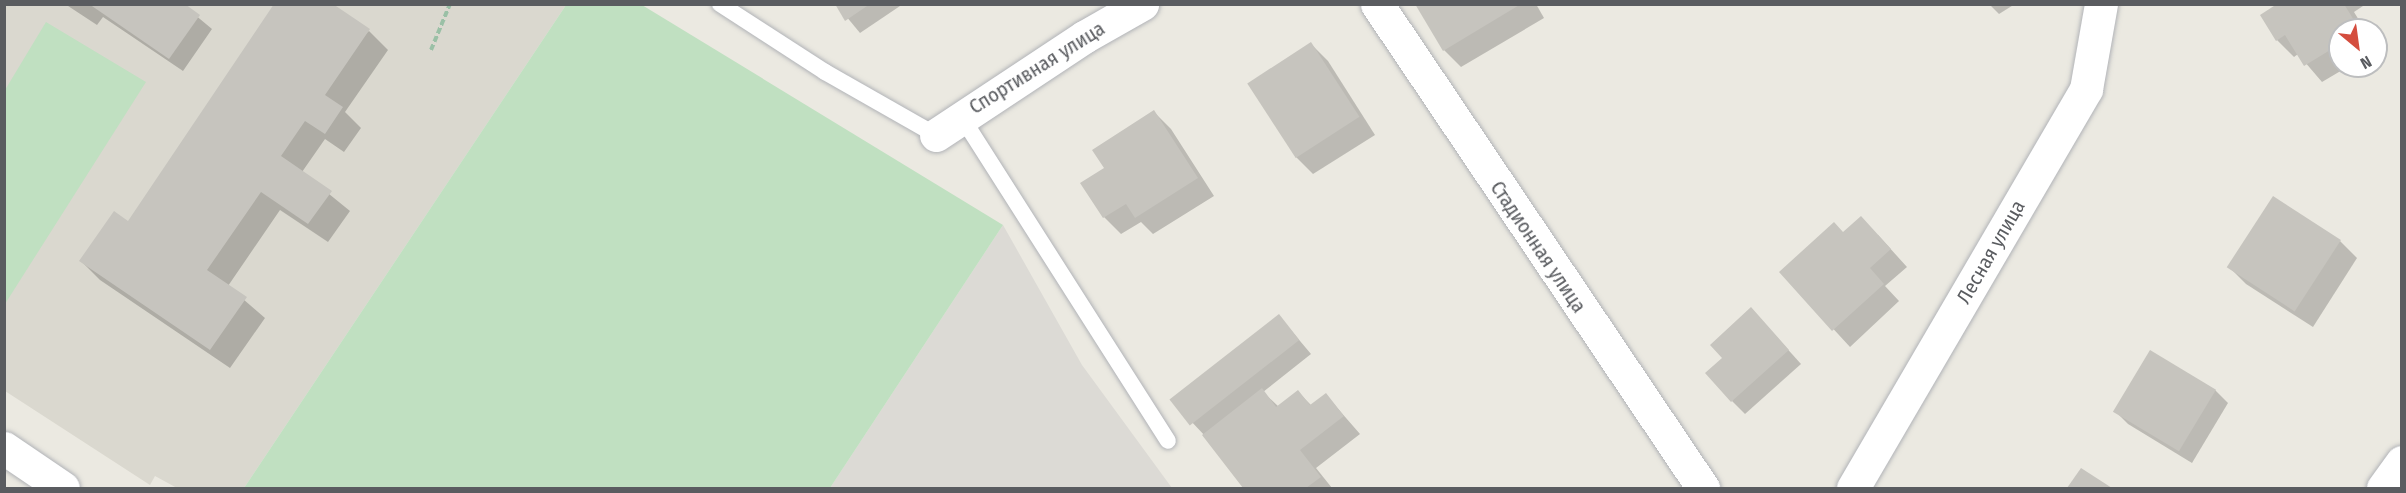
<!DOCTYPE html>
<html>
<head>
<meta charset="utf-8">
<style>
  body { margin:0 }
  #map { position:relative; width:2406px; height:493px; overflow:hidden; background:#ebe9e1; font-family:"Fira Sans Condensed",sans-serif }
  div>[style] { position:absolute }
  [style*='--x'] { left:calc(var(--x)*1px); top:calc(var(--y)*1px); width:calc(var(--w)*1px); rotate:calc(var(--a)*1deg) }
  .industrial>* { inset:0; background:#dcdad5 }
  .education>* { inset:0; background:#dad8cf }
  .green>* { inset:0; background:#c0e0c1 }
  .shadow>* { inset:0; background:#0003 }
  .building>* { inset:0; background:#c6c4be; transform-origin:0 0 }
  .path>* { height:4px; margin-top:-2px; transform-origin:0; background:repeating-linear-gradient(90deg,#9ac0a6 0 6px,transparent 0 9px) }
  .roads { filter:drop-shadow(0 0 2px #b1b3b7) drop-shadow(0 0 2px #b1b3b7) }
  .lane>* { height:16px; margin:-8px; padding:0 8px; transform-origin:8px; border-radius:8px; background:#fff }
  .street>* { height:33px; margin:-16.5px; padding:0 16.5px; transform-origin:16.5px; border-radius:16.5px; background:#fff }
  .secondary>* { height:33px; margin:-16.5px; padding:0 16.5px; transform-origin:16.5px; border-radius:16.5px; background:#fff }
  span { translate:-50% -50%; white-space:nowrap; text-align:center; line-height:1.15; -webkit-text-stroke:6px #fff; paint-order:stroke }
  .street-label { font-size:20px; color:#5a5c60 }
  .frame { position:absolute; inset:0; border:6px solid #5a5c60; pointer-events:none }
  .north { position:absolute; left:2328px; top:18px; width:60px; height:60px; box-sizing:border-box; background:#fff; border:2px solid #bdbebf; border-radius:50%; rotate:151deg; font-size:16px; font-weight:700; line-height:24px; text-align:center; color:#5a5c60 }
  .north::after { content:''; display:block; margin:auto; width:21px; height:27px; background:#d44d3e; clip-path:polygon(50% 0,100% 100%,50% 72%,0 100%) }
</style>
</head>
<body>
<div id="map">
  <div class="industrial">
    <div style="clip-path:polygon(1003px 225px,1082px 365px,1172px 488px,830px 488px)"></div>
  </div>
  <div class="education">
    <div style="clip-path:polygon(4px 5px,566px 5px,244px 488px,177px 488px,155px 476px,150px 485px,5px 391px)"></div>
  </div>
  <div class="green">
    <div style="clip-path:polygon(566px 5px,642px 5px,1003px 225px,830px 488px,244px 488px)"></div>
    <div style="clip-path:polygon(46px 22px,146px 82px,5px 304px,5px 90px)"></div>
  </div>
  <div class="shadow">
    <div style="clip-path:polygon(65px 4px,182px 4px,212px 29px,183px 71px,103px 17px,97px 25px)"></div>
    <div style="clip-path:polygon(836px 4px,903px 4px,860px 33px)"></div>
    <div style="clip-path:polygon(1417px 4px,1536px 4px,1544px 18px,1461px 67px,1444px 50px)"></div>
    <div style="clip-path:polygon(1989px 4px,2015px 4px,1999px 14px)"></div>
    <div style="clip-path:polygon(2280px 4px,2366px 4px,2354px 12px,2365px 30px,2340px 30px,2340px 66px,2349px 66px,2322px 82px,2298px 54px,2294px 57px,2277px 40px)"></div>
    <div style="clip-path:polygon(369px 31px,388px 50px,345px 112px,361px 128px,344px 152px,325px 139px,302px 172px,350px 211px,328px 242px,280px 210px,228px 286px,265px 318px,230px 368px,100px 280px,81px 261px)"></div>
    <div style="clip-path:polygon(1311px 44px,1328px 61px,1375px 135px,1313px 174px,1296px 157px)"></div>
    <div style="clip-path:polygon(1154px 112px,1171px 129px,1214px 196px,1153px 234px,1141px 222px,1121px 234px,1104px 217px,1106px 169px)"></div>
    <div style="clip-path:polygon(1843px 234px,1878px 235px,1907px 267px,1885px 286px,1899px 301px,1850px 347px,1781px 272px)"></div>
    <div style="clip-path:polygon(2340px 241px,2357px 258px,2313px 327px,2246px 284px,2229px 267px)"></div>
    <div style="clip-path:polygon(1279px 316px,1311px 354px,1263px 392px,1279px 407px,1298px 392px,1312px 406px,1326px 395px,1360px 434px,1316px 468px,1332px 488px,1245px 488px,1206px 437px,1172px 401px)"></div>
    <div style="clip-path:polygon(1764px 323px,1801px 364px,1745px 414px,1732px 401px)"></div>
    <div style="clip-path:polygon(2215px 390px,2228px 403px,2192px 463px,2128px 424px,2115px 411px)"></div>
    <div style="clip-path:polygon(2081px 470px,2110px 488px,2069px 488px)"></div>
  </div>
  <div class="building">
    <div style="clip-path:polygon(89px 4px,185px 4px,200px 15px,169px 59px)"></div>
    <div style="clip-path:polygon(274px 4px,333px 4px,370px 29px,325px 95px,343px 107px,325px 134px,305px 121px,281px 156px,332px 191px,308px 224px,261px 192px,207px 270px,247px 297px,210px 350px,79px 261px,114px 211px,128px 221px)"></div>
    <div style="clip-path:polygon(835px 4px,870px 4px,845px 21px)"></div>
    <div style="clip-path:polygon(1415px 4px,1521px 4px,1443px 51px)"></div>
    <div style="clip-path:polygon(2277px 4px,2344px 4px,2360px 30px,2340px 30px,2340px 44px,2304px 66px,2285px 35px,2276px 41px,2260px 15px)"></div>
    <div style="left:1311px;top:42px;width:89px;height:76px;rotate:57deg"></div>
    <div style="clip-path:polygon(1154px 110px,1198px 178px,1135px 218px,1126px 204px,1103px 218px,1080px 183px,1104px 168px,1092px 150px)"></div>
    <div style="left:2273px;top:196px;width:81px;height:85px;rotate:33deg"></div>
    <div style="clip-path:polygon(1861px 216px,1891px 249px,1870px 268px,1884px 284px,1832px 331px,1779px 272px,1834px 222px,1843px 232px)"></div>
    <div style="clip-path:polygon(1751px 307px,1789px 350px,1731px 402px,1705px 373px,1722px 358px,1710px 345px)"></div>
    <div style="left:1279px;top:314px;width:33px;height:139px;rotate:52deg"></div>
    <div style="left:2150px;top:350px;width:77px;height:72px;rotate:31deg"></div>
    <div style="clip-path:polygon(1262px 388px,1276px 407px,1298px 390px,1310px 405px,1326px 393px,1344px 416px,1300px 450px,1321px 477px,1306px 488px,1243px 488px,1202px 435px)"></div>
    <div style="clip-path:polygon(2081px 468px,2112px 488px,2067px 488px)"></div>
  </div>
  <div class="path">
    <div style="--x:431;--y:50;--w:50;--a:-67.6"></div>
  </div>
  <div class="roads">
    <div class="lane">
      <div style="--x:720;--y:4;--w:125;--a:32.9"></div>
      <div style="--x:825;--y:72;--w:128;--a:29.6"></div>
      <div style="--x:961;--y:116;--w:385;--a:57.5"></div>
    </div>
    <div class="street">
      <div style="--x:1377;--y:4;--w:584;--a:56.04"></div>
      <div style="--x:936;--y:135;--w:178;--a:-33.5"></div>
      <div style="--x:1084;--y:37;--w:67;--a:-29.6"></div>
      <div style="--x:1853;--y:488;--w:462;--a:-59.7"></div>
      <div style="--x:2086;--y:89;--w:86;--a:-80"></div>
      <div style="--x:2383;--y:488;--w:32;--a:-54"></div>
    </div>
    <div class="secondary">
      <div style="--x:4;--y:448;--w:71;--a:34.1"></div>
    </div>
  </div>
  <div class="street-label">
    <span style="left:1037px;top:68px;rotate:-32deg">Спортивная улица</span>
    <span style="left:1538px;top:247px;rotate:56deg">Стадионная улица</span>
    <span style="left:1991px;top:252px;rotate:-60deg">Лесная улица</span>
  </div>
  <div class="frame"></div>
  <div class="north">N</div>
</div>
</body>
</html>
